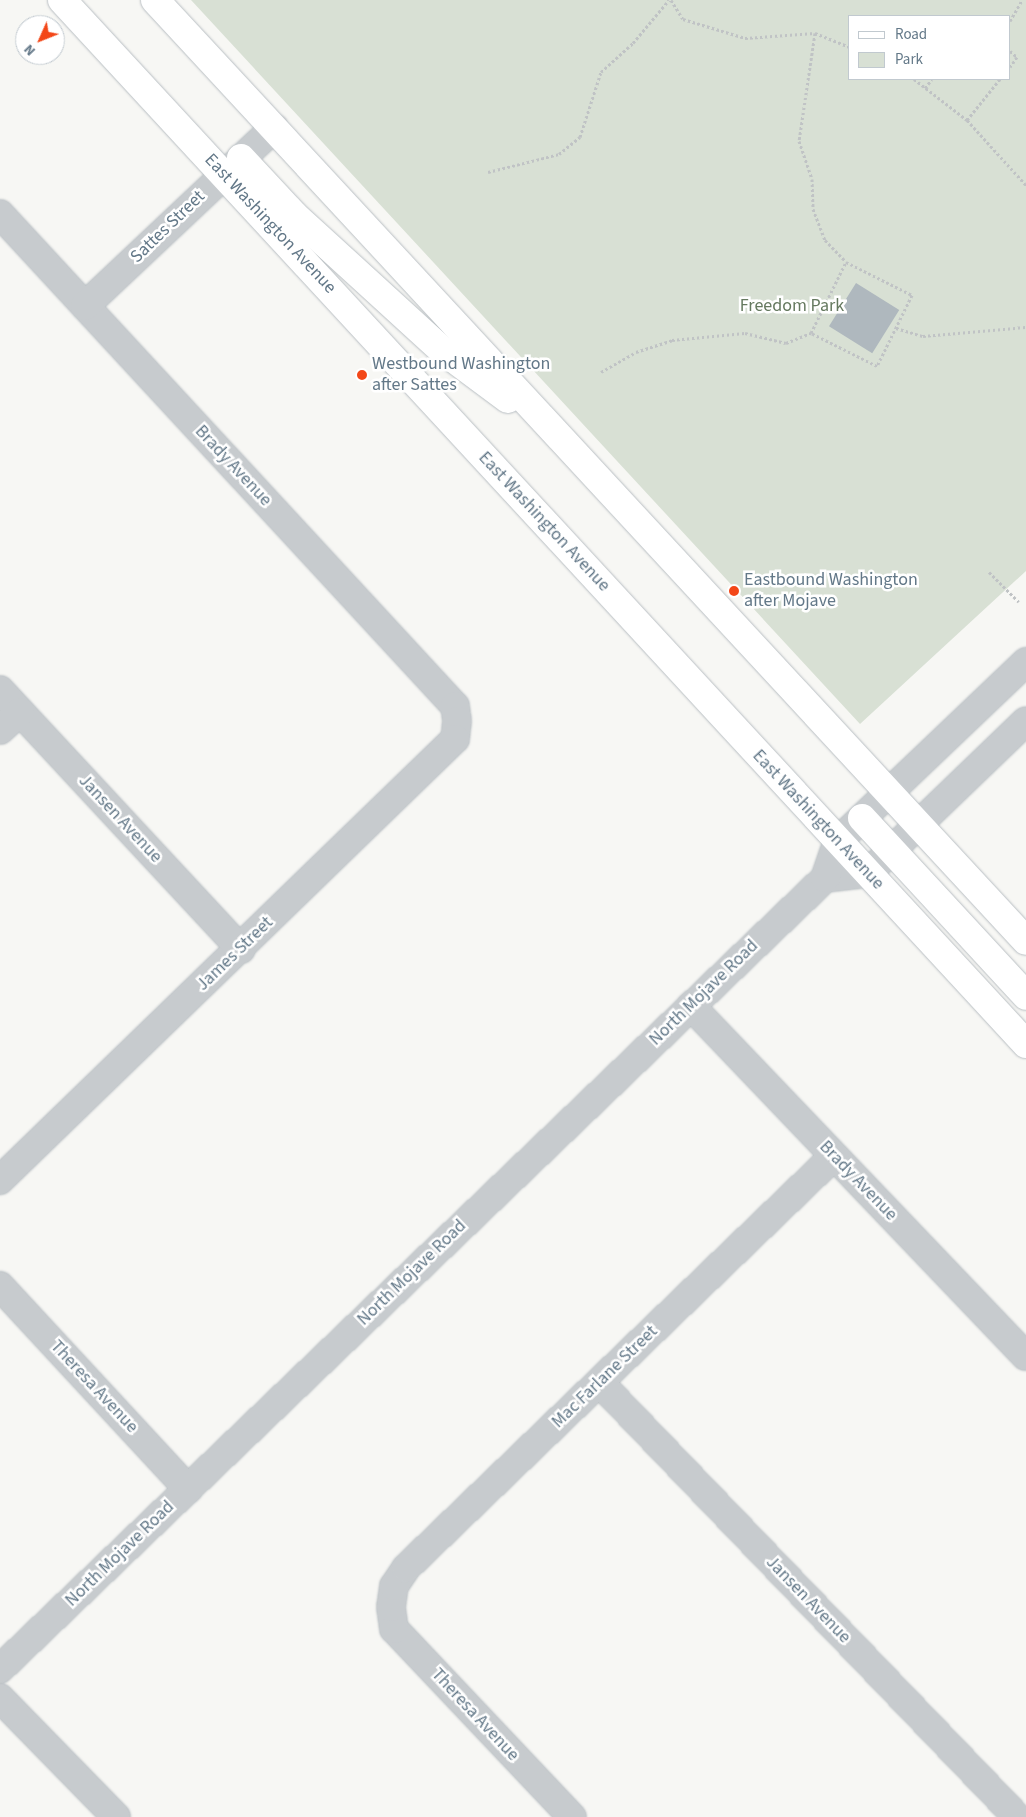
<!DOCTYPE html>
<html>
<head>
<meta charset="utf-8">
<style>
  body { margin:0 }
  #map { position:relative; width:1026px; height:1817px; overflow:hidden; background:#f7f7f4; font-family:"Source Sans 3",sans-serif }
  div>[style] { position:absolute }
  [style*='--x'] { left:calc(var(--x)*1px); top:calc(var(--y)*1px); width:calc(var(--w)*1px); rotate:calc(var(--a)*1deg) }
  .green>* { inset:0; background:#d8e0d4 }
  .building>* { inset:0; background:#afb8be; transform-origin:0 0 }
  .path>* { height:3px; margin-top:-1.5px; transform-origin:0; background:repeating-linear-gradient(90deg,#c0c3c5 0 2.5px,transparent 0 5px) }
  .roads { filter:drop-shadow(0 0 1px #b9bfc3) drop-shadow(0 0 1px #b9bfc3) }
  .minor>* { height:28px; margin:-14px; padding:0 14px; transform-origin:14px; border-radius:14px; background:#c7cbce }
  .tertiary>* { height:28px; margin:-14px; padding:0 14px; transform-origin:14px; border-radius:14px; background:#c7cbce }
  .secondary>* { height:28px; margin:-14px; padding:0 14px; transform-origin:14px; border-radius:14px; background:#fff }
  .dots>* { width:14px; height:14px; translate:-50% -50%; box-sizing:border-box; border:2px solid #fff; border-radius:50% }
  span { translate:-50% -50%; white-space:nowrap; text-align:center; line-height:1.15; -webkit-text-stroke:5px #fff; paint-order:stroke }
  .street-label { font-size:18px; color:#637888 }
  .park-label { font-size:18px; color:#65795f }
  .poi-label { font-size:18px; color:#637888 }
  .left { translate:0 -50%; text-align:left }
  .legend { position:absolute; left:848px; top:15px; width:162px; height:65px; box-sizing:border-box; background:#fff; border:1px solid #c1c9cf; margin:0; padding:6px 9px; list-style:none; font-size:15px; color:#637888 }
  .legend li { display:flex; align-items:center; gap:10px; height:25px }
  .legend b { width:25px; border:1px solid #c1c9cf }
  .north { position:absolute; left:15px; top:15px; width:50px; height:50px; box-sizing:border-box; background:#fff; border:1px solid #c1c9cf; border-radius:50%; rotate:226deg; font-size:14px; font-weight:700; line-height:20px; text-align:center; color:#637888 }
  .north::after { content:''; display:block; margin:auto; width:18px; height:22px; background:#f34718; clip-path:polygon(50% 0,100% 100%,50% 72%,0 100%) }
</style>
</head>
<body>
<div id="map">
  <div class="green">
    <div style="clip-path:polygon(evenodd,191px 0,1026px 0,1026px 571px,860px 724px,191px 0,850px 16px,1010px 16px,1010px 79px,850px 79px,850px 16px)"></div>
  </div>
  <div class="building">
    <div style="left:856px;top:283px;width:51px;height:51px;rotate:32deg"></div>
  </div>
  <div class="path">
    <div style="--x:671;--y:0;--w:22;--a:58"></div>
    <div style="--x:683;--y:19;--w:65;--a:17"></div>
    <div style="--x:745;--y:38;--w:70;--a:-4.1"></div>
    <div style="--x:815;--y:33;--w:38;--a:22"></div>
    <div style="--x:1010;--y:21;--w:24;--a:-60"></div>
    <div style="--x:815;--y:33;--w:109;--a:98.4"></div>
    <div style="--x:799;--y:141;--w:40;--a:71.1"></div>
    <div style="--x:812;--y:179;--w:30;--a:88"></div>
    <div style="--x:813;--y:209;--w:33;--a:69"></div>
    <div style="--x:825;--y:240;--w:30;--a:46"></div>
    <div style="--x:1010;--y:51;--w:9;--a:41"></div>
    <div style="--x:1017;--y:57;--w:12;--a:125"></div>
    <div style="--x:914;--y:79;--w:67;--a:37.7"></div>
    <div style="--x:967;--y:120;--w:88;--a:47.8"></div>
    <div style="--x:925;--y:88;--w:11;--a:-52"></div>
    <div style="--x:967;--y:120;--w:53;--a:-51.2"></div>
    <div style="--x:488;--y:172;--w:73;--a:-14.2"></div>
    <div style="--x:559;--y:154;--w:27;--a:-39"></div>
    <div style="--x:580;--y:137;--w:68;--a:-72.1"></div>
    <div style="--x:601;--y:72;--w:43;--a:-42.2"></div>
    <div style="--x:633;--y:43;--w:56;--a:-50.1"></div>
    <div style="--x:896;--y:328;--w:28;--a:17"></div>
    <div style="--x:923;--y:336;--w:103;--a:-5"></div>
    <div style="--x:601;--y:372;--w:40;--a:-29.7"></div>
    <div style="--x:636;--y:352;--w:38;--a:-18"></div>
    <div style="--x:672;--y:340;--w:73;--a:-5.5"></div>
    <div style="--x:745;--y:333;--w:42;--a:13.7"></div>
    <div style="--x:786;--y:343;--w:27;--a:-22"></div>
    <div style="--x:811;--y:333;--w:79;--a:-63.8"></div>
    <div style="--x:846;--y:262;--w:74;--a:26.6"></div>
    <div style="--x:912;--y:295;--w:79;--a:116.2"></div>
    <div style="--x:877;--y:366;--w:74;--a:-153.4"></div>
    <div style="--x:989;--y:572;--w:42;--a:45"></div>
  </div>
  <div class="roads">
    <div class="minor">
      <div style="--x:0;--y:214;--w:670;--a:47.24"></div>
      <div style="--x:455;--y:706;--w:15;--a:82"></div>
      <div style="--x:457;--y:721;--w:18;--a:96"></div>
      <div style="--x:455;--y:739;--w:634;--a:135.9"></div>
      <div style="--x:85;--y:306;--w:260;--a:-43.3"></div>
      <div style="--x:0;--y:690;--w:354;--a:47.1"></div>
      <div style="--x:0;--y:730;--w:27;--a:-42"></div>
      <div style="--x:691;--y:1006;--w:484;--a:46.3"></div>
      <div style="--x:0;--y:1286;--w:277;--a:47.2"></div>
      <div style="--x:599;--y:1382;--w:603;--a:46.14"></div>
      <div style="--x:0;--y:1698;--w:166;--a:45.7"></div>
      <div style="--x:572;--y:1817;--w:259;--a:-133.4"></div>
      <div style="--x:394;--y:1629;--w:22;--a:-98"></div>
      <div style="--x:391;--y:1607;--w:21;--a:-82"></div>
      <div style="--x:394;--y:1586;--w:22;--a:-56"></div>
      <div style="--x:406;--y:1568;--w:594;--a:-43.91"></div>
    </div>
    <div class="tertiary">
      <div style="--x:825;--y:878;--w:43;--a:-6.6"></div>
      <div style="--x:868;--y:873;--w:219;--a:-43.9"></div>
      <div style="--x:0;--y:1669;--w:1143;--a:-43.79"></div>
      <div style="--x:825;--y:878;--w:39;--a:-71"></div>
      <div style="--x:838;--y:841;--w:260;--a:-43.6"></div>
    </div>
    <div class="secondary">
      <div style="--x:62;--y:0;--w:1421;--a:47.28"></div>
      <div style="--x:155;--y:0;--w:1282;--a:47.21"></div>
      <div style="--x:241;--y:158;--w:78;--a:47.1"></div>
      <div style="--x:294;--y:215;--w:200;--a:42.4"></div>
      <div style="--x:442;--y:350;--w:82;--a:36.6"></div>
      <div style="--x:862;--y:818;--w:242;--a:47.3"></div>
    </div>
  </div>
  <div class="dots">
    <div style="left:362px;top:375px;background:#f34718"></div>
    <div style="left:734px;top:591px;background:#f34718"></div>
  </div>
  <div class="street-label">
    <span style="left:270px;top:224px;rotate:47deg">East Washington Avenue</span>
    <span style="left:168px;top:227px;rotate:-44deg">Sattes Street</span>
    <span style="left:233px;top:466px;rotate:47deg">Brady Avenue</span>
    <span style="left:544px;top:522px;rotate:47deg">East Washington Avenue</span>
    <span style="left:120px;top:819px;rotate:47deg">Jansen Avenue</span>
    <span style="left:818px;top:820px;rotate:47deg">East Washington Avenue</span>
    <span style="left:235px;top:954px;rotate:-44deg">James Street</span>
    <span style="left:704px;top:993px;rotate:-44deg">North Mojave Road</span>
    <span style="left:858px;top:1181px;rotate:46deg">Brady Avenue</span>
    <span style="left:412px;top:1273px;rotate:-44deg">North Mojave Road</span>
    <span style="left:605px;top:1377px;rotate:-44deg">Mac Farlane Street</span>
    <span style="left:94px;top:1387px;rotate:47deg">Theresa Avenue</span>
    <span style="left:120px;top:1554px;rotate:-44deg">North Mojave Road</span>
    <span style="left:808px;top:1600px;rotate:46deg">Jansen Avenue</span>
    <span style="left:475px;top:1715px;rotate:47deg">Theresa Avenue</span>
  </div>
  <div class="park-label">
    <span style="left:792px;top:306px">Freedom Park</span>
  </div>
  <div class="poi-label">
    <span class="left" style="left:372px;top:375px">Westbound Washington<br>after Sattes</span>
    <span class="left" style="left:744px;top:591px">Eastbound Washington<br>after Mojave</span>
  </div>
  <ul class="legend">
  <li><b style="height:6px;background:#fff"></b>Road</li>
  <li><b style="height:14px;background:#d8e0d4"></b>Park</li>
  </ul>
  <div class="north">N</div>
</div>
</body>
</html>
